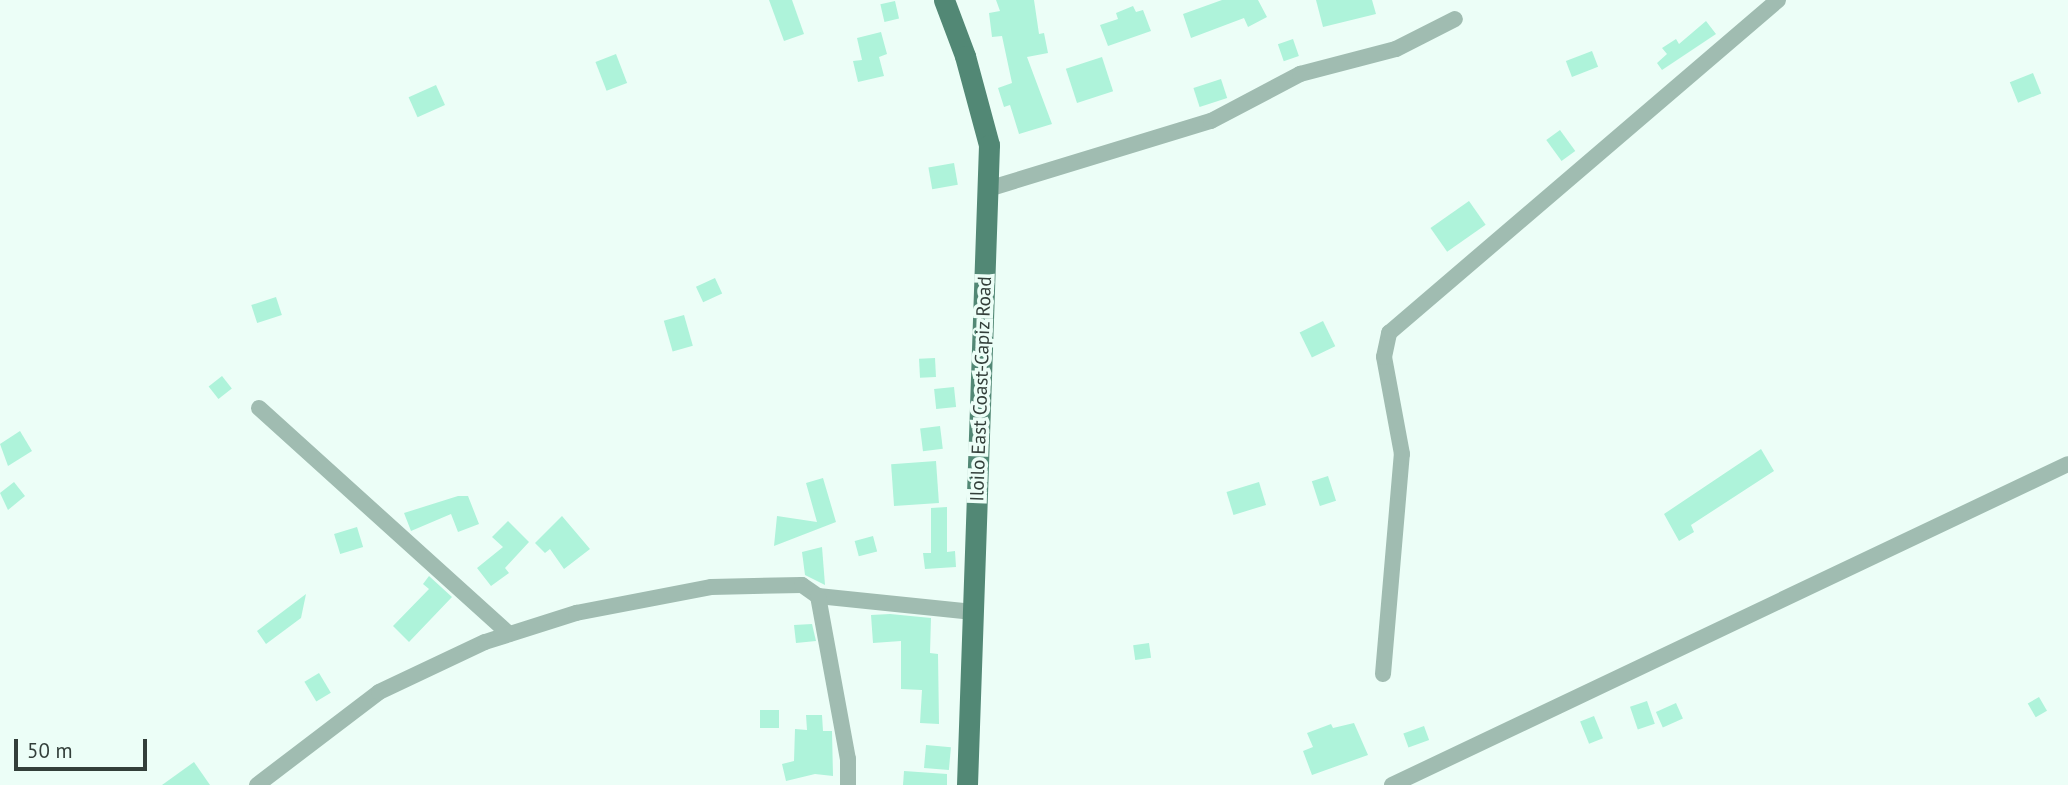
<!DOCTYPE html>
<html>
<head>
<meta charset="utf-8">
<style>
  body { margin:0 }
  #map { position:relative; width:2068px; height:785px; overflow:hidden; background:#ecfef7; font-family:"PT Sans",sans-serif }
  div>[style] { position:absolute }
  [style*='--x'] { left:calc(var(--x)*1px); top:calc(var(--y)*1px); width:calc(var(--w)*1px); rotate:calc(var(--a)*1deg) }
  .building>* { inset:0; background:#aef3da; transform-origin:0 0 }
  .street>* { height:16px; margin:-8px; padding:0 8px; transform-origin:8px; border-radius:8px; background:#a0bcb1 }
  .primary>* { height:21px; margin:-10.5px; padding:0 10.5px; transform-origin:10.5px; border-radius:10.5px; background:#528875 }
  span { translate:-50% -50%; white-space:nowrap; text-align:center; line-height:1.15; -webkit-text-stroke:7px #ecfef7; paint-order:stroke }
  .street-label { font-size:19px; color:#333f3a }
  .scale { position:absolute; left:14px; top:739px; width:133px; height:32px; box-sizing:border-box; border:4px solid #333f3a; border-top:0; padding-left:9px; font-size:21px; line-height:24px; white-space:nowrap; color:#333f3a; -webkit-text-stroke:5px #ecfef7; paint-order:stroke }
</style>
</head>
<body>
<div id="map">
  <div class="building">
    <div style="clip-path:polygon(769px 0,792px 0,804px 34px,784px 41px)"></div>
    <div style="clip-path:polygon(996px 0,1034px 0,1039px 34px,1044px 33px,1048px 53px,1027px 57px,1052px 124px,1019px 134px,1010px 105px,1004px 107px,998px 88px,1012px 83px,1002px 36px,992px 37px,989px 13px,1000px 11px)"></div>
    <div style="clip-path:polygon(1222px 0,1258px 0,1267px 17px,1248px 27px,1244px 18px,1191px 38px,1183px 14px)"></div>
    <div style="clip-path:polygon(1316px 0,1372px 0,1376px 14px,1323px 27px)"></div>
    <div style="left:895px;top:1px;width:18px;height:15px;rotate:77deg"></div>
    <div style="clip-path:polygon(1133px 6px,1136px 12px,1143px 10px,1151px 31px,1108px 46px,1100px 25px,1118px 19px,1116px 13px)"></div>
    <div style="clip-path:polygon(1706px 21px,1716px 34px,1662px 70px,1657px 63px,1667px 54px,1662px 48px,1676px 39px,1679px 44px)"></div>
    <div style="clip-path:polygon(881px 32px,887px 54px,879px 57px,884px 76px,858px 82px,853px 61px,862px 60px,857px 38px)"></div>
    <div style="left:1293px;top:39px;width:18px;height:16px;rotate:71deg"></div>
    <div style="left:1592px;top:51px;width:17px;height:28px;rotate:69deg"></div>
    <div style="left:616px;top:54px;width:31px;height:22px;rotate:69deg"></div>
    <div style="left:1102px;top:57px;width:36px;height:38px;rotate:72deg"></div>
    <div style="left:2033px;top:73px;width:22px;height:25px;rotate:68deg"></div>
    <div style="left:1221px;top:79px;width:20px;height:29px;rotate:72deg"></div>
    <div style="left:436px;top:85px;width:22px;height:30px;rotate:66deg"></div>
    <div style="left:1560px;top:130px;width:26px;height:17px;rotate:54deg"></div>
    <div style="left:954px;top:163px;width:22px;height:26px;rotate:80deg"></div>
    <div style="left:1469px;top:201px;width:29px;height:47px;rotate:55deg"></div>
    <div style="left:715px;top:278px;width:17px;height:21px;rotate:65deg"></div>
    <div style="left:276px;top:297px;width:19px;height:26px;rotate:72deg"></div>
    <div style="left:684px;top:315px;width:32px;height:21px;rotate:74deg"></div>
    <div style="left:1323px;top:321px;width:28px;height:26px;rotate:64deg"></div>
    <div style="left:935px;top:358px;width:19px;height:16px;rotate:87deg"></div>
    <div style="left:222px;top:376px;width:16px;height:17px;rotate:52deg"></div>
    <div style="left:954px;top:387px;width:20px;height:20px;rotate:84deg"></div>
    <div style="left:940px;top:426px;width:23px;height:20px;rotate:83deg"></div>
    <div style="clip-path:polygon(20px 431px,32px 451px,8px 466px,0 444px)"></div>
    <div style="clip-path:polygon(1761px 449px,1774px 471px,1691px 525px,1694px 532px,1679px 541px,1664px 514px)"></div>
    <div style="left:936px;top:461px;width:42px;height:45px;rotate:86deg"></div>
    <div style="left:1328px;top:476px;width:26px;height:17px;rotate:72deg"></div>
    <div style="clip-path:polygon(823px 478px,836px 522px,774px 546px,777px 516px,817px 522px,806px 483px)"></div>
    <div style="clip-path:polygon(14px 482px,25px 496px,8px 510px,0 493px)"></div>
    <div style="left:1259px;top:482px;width:24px;height:34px;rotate:73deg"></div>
    <div style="clip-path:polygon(458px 496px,468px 496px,479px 524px,458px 532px,451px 514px,411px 531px,404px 513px)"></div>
    <div style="clip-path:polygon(947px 507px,947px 552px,955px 551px,956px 567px,925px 569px,923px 553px,931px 553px,931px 508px)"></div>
    <div style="clip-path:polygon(562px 516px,590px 549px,564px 569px,550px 549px,545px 553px,535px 543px)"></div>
    <div style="clip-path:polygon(508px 521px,529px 542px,505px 568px,509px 573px,491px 586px,477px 568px,503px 547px,492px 537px)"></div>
    <div style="left:357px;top:527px;width:21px;height:24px;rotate:73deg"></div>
    <div style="left:873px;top:536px;width:16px;height:19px;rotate:75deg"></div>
    <div style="clip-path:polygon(822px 547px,825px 585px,805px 575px,802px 552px)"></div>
    <div style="clip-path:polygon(429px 576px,452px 597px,409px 642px,393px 626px,429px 589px,423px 584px)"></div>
    <div style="clip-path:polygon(306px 594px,301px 618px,266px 644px,257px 631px)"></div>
    <div style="clip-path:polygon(890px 614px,931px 618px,930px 653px,938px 654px,939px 724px,920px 723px,922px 690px,901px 689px,901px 641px,873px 643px,871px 615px)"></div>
    <div style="clip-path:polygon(812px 624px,816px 641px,796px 643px,794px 625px)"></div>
    <div style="left:1149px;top:643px;width:15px;height:16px;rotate:82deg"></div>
    <div style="left:319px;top:673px;width:23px;height:17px;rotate:59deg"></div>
    <div style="left:2039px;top:697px;width:16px;height:13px;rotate:60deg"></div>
    <div style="left:1647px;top:701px;width:24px;height:18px;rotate:71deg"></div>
    <div style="left:1676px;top:703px;width:17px;height:22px;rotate:66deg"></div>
    <div style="left:779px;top:710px;width:18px;height:19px;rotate:90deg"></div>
    <div style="clip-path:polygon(806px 715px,822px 715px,823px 731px,832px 731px,833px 776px,815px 774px,786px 781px,782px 764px,794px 761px,795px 729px,807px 730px)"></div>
    <div style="left:1594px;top:716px;width:24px;height:15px;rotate:68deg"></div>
    <div style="clip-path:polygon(1354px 723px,1368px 755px,1312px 775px,1303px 751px,1313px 747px,1307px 733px,1331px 724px,1333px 728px)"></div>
    <div style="left:1424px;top:726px;width:15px;height:22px;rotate:70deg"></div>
    <div style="left:926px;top:745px;width:25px;height:23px;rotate:5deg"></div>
    <div style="clip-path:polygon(194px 762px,210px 785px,162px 785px)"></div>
    <div style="clip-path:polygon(904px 771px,947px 774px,947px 785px,903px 785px)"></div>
  </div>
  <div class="street">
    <div style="--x:988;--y:189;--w:233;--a:-17"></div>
    <div style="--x:1211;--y:121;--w:101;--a:-27.8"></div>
    <div style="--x:1300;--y:74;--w:99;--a:-14.6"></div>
    <div style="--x:1396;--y:49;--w:66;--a:-27"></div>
    <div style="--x:259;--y:408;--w:337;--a:42.1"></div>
    <div style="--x:818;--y:596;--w:156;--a:5.9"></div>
    <div style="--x:1383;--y:674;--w:221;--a:-85.1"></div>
    <div style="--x:1402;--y:454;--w:99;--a:-100.5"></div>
    <div style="--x:1384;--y:357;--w:25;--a:-78"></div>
    <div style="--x:1389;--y:333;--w:512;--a:-40.56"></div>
    <div style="--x:257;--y:785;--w:153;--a:-37.3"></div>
    <div style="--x:379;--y:692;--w:117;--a:-25.3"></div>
    <div style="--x:485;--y:642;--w:96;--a:-17.7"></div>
    <div style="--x:576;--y:613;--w:137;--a:-10.9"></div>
    <div style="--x:711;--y:587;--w:91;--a:-1.3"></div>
    <div style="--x:802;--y:585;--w:19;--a:35"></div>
    <div style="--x:818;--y:596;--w:166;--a:79.6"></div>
    <div style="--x:848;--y:759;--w:26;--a:90"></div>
    <div style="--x:1392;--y:785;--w:748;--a:-25.4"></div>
  </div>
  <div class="primary">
    <div style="--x:944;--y:0;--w:60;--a:69.4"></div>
    <div style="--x:965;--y:56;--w:92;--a:74.9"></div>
    <div style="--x:989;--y:145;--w:640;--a:91.97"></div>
  </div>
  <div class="street-label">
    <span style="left:981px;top:389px;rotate:-88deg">Iloilo East Coast-Capiz Road</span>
  </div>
  <div class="scale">50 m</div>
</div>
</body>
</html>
